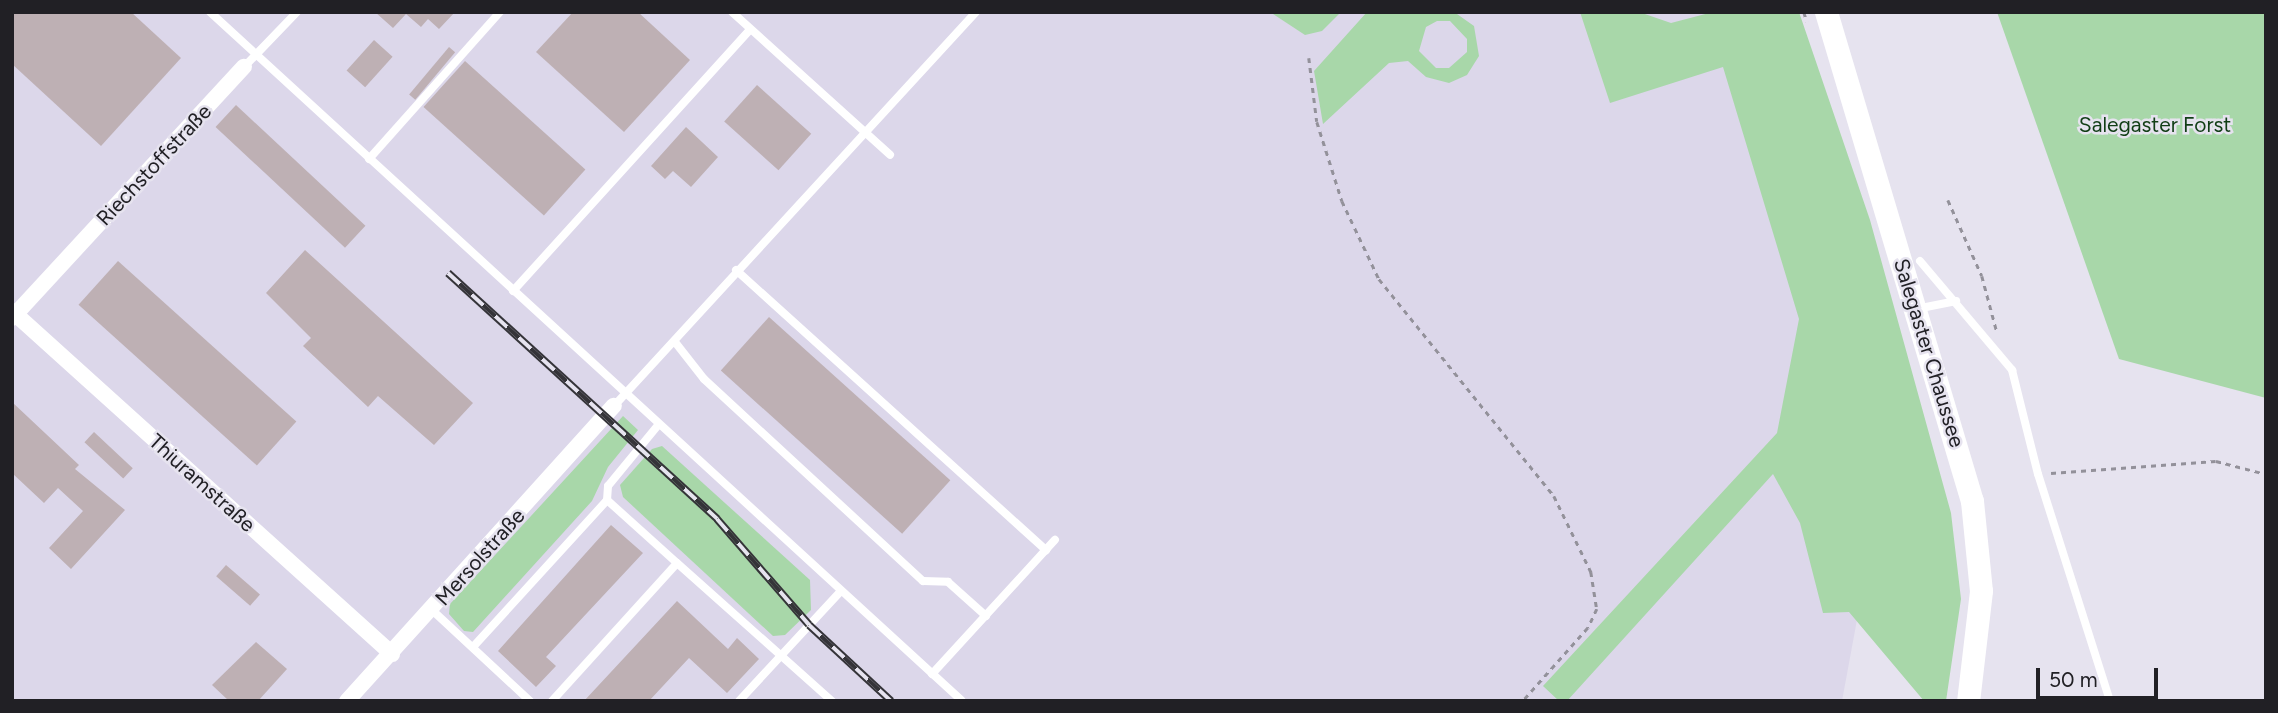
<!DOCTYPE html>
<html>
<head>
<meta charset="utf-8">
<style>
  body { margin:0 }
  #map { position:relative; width:2278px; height:713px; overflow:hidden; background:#e6e3ef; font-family:Figtree,sans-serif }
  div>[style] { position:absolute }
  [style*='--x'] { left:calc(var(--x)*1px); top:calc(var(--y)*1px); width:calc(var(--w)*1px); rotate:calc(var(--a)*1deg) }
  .built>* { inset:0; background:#dcd7ea }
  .green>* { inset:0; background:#a8d7a9 }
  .building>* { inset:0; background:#beb0b4; transform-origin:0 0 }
  .path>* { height:2.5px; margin-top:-1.25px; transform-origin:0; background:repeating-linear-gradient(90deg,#93919a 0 5px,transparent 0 10px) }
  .lane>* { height:8px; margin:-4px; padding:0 4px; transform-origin:4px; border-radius:4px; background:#fff }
  .street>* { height:16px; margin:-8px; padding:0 8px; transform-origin:8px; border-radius:8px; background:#fff }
  .secondary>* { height:23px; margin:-11.5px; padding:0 11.5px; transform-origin:11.5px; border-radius:11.5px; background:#fff }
  .rail>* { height:8px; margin-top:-4px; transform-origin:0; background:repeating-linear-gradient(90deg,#e6e3ef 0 16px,#353439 0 32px); box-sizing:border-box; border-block:2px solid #353439 }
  span { translate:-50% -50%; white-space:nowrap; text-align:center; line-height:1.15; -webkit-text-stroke:5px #e6e3ef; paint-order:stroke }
  .park-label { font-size:21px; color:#113e16 }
  .street-label { font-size:21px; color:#212025 }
  .frame { position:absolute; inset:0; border:14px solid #212025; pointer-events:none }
  .scale { position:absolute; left:2036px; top:668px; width:122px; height:32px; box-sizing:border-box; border:4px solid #212025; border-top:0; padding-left:9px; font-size:21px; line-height:24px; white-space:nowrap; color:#212025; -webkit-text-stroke:5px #e6e3ef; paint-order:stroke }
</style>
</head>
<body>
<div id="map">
  <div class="built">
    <div style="clip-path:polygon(12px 12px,1737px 12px,1878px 506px,1842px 701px,12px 701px)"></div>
  </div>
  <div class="green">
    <div style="clip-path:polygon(1270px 12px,1341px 12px,1322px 31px,1305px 35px)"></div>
    <div style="clip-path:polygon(evenodd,1367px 12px,1457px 14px,1474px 26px,1479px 56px,1467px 75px,1449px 83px,1426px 77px,1408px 61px,1389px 63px,1323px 124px,1314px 71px,1367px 12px,1437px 21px,1450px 21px,1467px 39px,1467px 52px,1449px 68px,1436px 68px,1419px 51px,1426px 27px,1437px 21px)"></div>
    <div style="clip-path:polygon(1580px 12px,1639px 12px,1671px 23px,1713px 12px,1799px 12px,1870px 220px,1951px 513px,1961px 599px,1946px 701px,1924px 701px,1849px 612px,1823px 613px,1800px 523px,1773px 474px,1567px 701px,1559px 701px,1543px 686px,1777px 433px,1799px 319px,1723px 67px,1610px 103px)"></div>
    <div style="clip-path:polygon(1997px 12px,2266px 12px,2266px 398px,2119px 359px)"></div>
    <div style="clip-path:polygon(623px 416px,638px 430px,608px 467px,592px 501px,473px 632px,464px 631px,449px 614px,450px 604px)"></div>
    <div style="clip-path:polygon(662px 446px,810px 580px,811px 610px,785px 635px,773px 636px,623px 497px,620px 485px,652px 449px)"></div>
  </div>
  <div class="building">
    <div style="clip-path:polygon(12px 12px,131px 12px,181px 58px,101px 146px,12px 64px)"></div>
    <div style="clip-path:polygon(375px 12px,455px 12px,439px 29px,428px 19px,421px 27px,406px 14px,393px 28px)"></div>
    <div style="clip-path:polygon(573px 12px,638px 12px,690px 60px,624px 132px,536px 52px)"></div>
    <div style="left:374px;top:40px;width:25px;height:41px;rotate:42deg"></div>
    <div style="left:449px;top:47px;width:8px;height:62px;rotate:40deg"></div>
    <div style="left:465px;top:61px;width:162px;height:62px;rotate:42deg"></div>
    <div style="left:757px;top:85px;width:73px;height:49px;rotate:42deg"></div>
    <div style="left:236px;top:105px;width:177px;height:30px;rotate:43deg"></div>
    <div style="clip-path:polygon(686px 127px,718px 157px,691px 187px,673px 171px,665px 179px,651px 166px)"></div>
    <div style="clip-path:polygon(305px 250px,473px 403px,434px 445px,378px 396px,368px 407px,303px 346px,311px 338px,266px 293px)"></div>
    <div style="left:118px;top:261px;width:240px;height:59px;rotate:42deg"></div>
    <div style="left:769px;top:317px;width:244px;height:72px;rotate:42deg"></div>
    <div style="clip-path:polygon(12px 402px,79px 465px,75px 469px,125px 510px,71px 569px,49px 548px,83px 511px,58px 488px,44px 503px,12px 473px)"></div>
    <div style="left:94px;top:432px;width:53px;height:14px;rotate:43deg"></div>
    <div style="clip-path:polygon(611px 525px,643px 553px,546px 657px,556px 666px,536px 687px,498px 651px)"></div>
    <div style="left:226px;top:565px;width:45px;height:15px;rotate:41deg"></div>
    <div style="clip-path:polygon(677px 601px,728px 649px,737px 638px,759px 659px,727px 693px,689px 658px,649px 701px,584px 701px)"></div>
    <div style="clip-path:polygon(256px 642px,287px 669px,258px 701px,229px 701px,212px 685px)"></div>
  </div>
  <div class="path">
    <div style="--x:1804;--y:12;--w:10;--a:73"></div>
    <div style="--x:1309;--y:58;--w:64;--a:82.9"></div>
    <div style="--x:1317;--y:122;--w:83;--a:72.4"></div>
    <div style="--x:1342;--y:201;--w:86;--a:64.6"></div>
    <div style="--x:1379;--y:279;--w:279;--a:51.1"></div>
    <div style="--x:1554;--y:496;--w:85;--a:64"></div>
    <div style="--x:1591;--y:572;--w:37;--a:81"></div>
    <div style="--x:1597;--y:609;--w:21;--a:115"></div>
    <div style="--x:1588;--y:628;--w:98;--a:131.7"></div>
    <div style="--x:1948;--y:200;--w:83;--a:65.9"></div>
    <div style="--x:1982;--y:276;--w:58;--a:75"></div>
    <div style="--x:2051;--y:473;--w:165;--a:-4.2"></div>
    <div style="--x:2216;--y:461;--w:52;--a:14.6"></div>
  </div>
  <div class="lane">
    <div style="--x:210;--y:12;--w:1019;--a:42.49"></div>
    <div style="--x:732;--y:12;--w:213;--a:42.1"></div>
    <div style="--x:244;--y:67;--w:76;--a:-46.1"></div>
    <div style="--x:369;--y:159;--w:197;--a:-48.3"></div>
    <div style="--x:1920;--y:261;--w:143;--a:49.8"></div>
    <div style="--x:2012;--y:370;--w:107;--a:76"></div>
    <div style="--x:2038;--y:474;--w:238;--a:72.4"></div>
    <div style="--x:736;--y:270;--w:418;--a:42.1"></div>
    <div style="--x:513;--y:291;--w:353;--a:-47.8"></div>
    <div style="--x:1916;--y:309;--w:41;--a:-11.3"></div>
    <div style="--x:675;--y:342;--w:47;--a:51.9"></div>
    <div style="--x:704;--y:379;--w:298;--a:42.7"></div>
    <div style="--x:923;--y:581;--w:25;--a:2"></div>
    <div style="--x:948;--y:582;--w:51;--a:41.8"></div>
    <div style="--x:614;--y:406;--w:535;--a:-47.42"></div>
    <div style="--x:659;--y:424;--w:80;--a:129.4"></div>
    <div style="--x:608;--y:486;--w:14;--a:94"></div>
    <div style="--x:607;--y:500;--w:94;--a:42"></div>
    <div style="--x:432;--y:610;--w:134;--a:42.9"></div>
    <div style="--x:473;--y:647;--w:199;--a:-47.6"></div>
    <div style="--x:932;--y:674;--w:182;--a:-47.5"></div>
    <div style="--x:552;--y:701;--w:186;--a:-47.8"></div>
    <div style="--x:677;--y:563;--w:208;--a:41.7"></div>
    <div style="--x:739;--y:701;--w:150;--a:-47.2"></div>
  </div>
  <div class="street">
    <div style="--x:12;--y:311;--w:512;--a:42.07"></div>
    <div style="--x:12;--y:318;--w:342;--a:-47.3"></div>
    <div style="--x:347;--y:701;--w:398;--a:-47.9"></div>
  </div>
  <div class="secondary">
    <div style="--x:1826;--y:12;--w:510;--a:73.38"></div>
    <div style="--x:1972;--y:501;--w:90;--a:84.3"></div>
    <div style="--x:1981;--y:591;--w:111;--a:96.7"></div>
  </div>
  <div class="rail">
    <div style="--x:448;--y:273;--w:365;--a:42.4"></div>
    <div style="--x:717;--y:519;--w:140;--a:49"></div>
    <div style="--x:809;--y:625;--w:112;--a:42.8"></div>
  </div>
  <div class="park-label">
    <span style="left:2155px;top:125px">Salegaster Forst</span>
  </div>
  <div class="street-label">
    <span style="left:154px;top:165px;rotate:-47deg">Riechstoffstraße</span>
    <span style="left:1929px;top:353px;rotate:73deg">Salegaster Chaussee</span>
    <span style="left:202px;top:483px;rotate:42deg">Thiuramstraße</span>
    <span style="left:480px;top:557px;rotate:-48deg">Mersolstraße</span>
  </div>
  <div class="frame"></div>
  <div class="scale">50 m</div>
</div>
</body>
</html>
